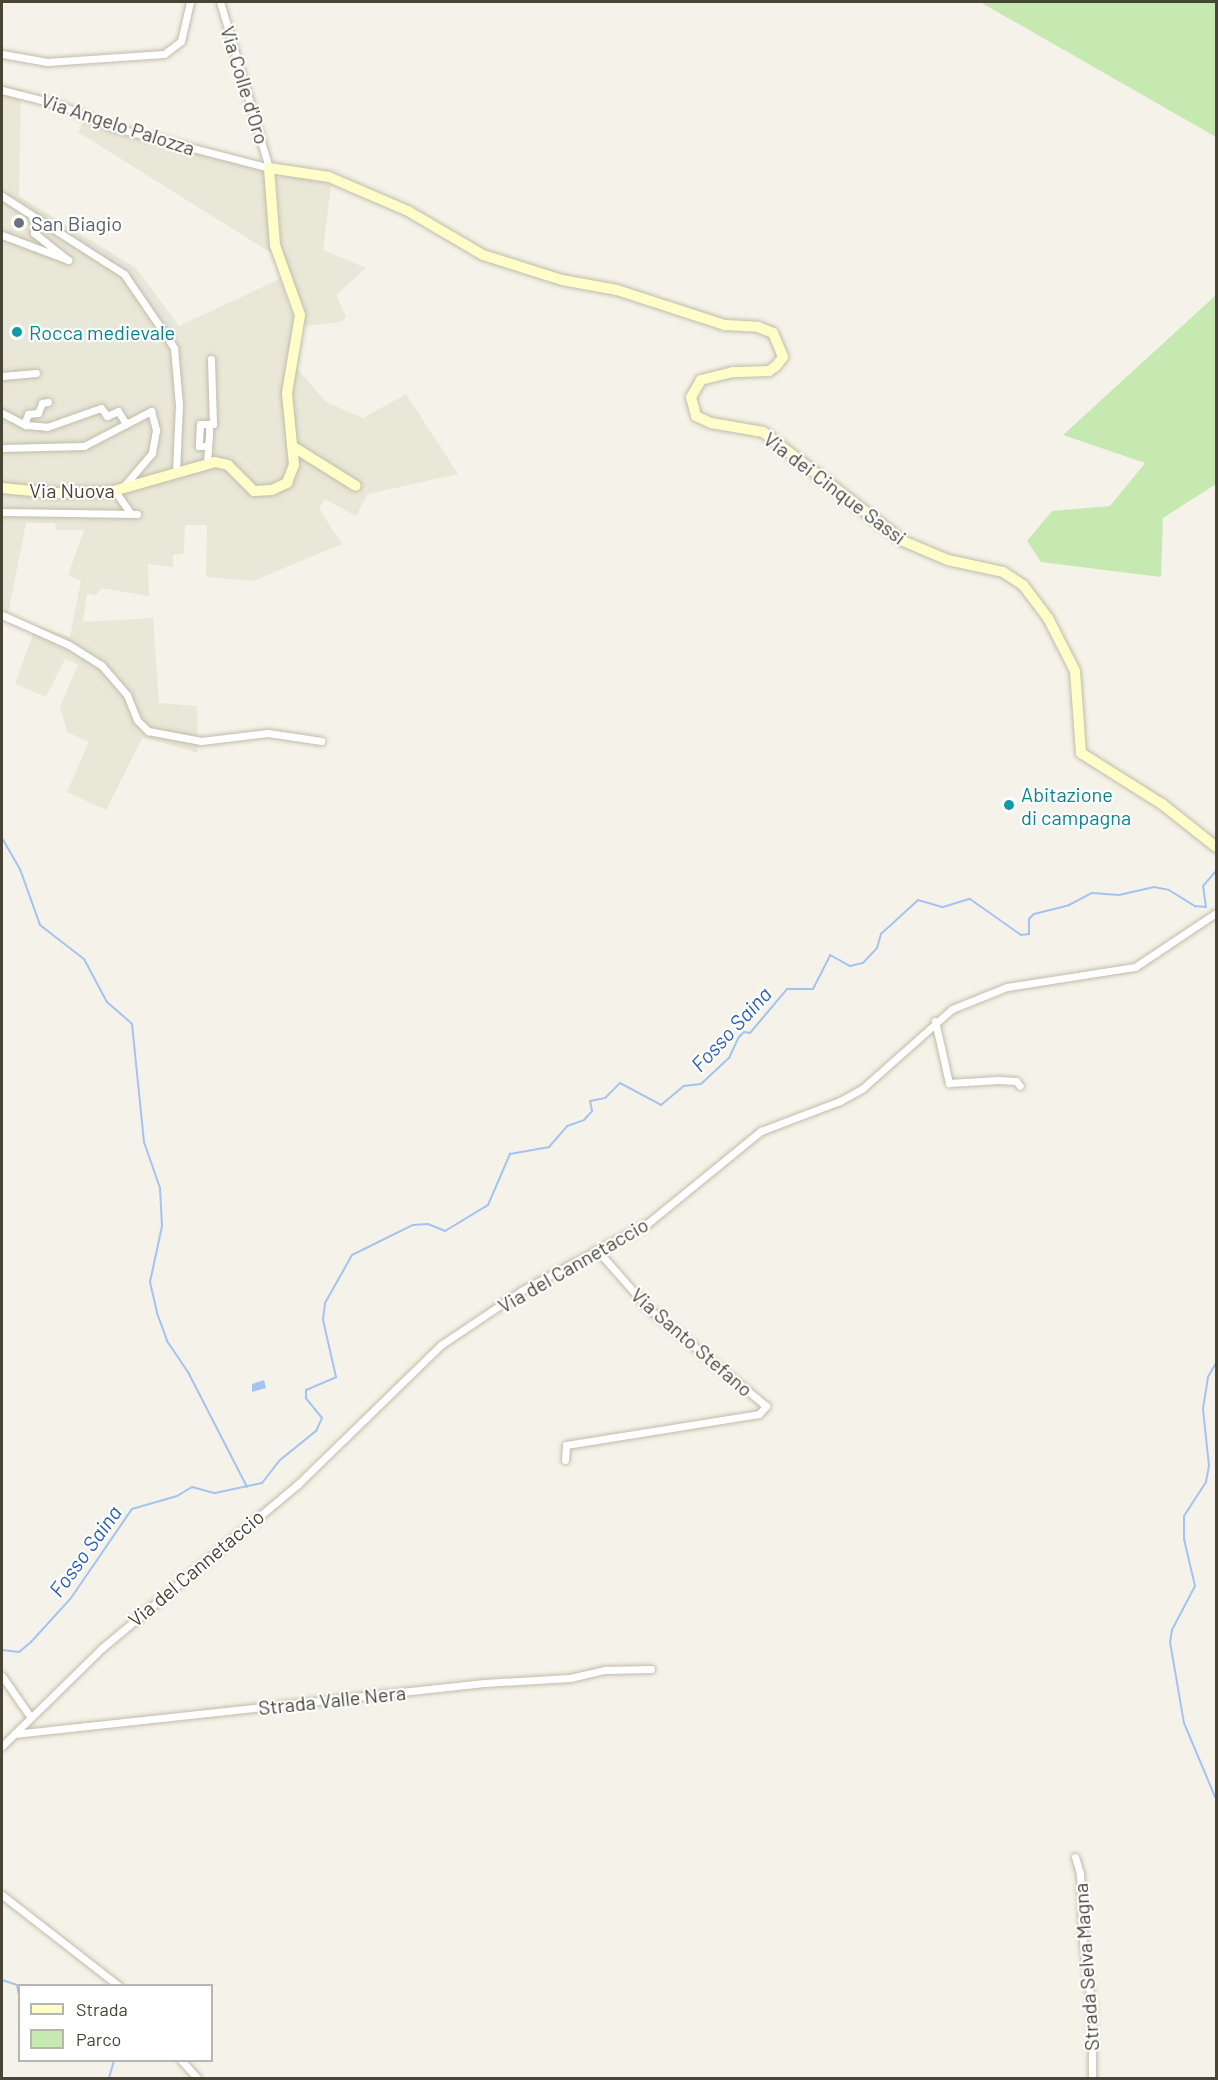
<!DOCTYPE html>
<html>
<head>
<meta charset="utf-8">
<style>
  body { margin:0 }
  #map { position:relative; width:1218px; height:2080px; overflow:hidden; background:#f5f3e9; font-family:Barlow,sans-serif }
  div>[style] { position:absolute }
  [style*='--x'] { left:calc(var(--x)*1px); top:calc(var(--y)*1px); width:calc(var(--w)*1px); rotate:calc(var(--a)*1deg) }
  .residential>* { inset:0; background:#e9e7d7 }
  .green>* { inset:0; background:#c5e9b1 }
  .parking>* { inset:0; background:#e6e5e0; transform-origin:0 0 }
  .water>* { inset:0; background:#a4c3f2 }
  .stream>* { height:2px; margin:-1px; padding:0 1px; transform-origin:1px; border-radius:1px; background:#a4c3f2 }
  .roads { filter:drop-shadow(0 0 2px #c0bdab) drop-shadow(0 0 2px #c0bdab) }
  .street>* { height:7px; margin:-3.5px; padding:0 3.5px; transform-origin:3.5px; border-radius:3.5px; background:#fff }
  .secondary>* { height:10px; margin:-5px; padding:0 5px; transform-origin:5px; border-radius:5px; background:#fffdc8 }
  .dots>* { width:16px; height:16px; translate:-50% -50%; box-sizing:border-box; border:3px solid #fff; border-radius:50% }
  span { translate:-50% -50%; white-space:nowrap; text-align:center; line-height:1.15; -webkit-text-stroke:4.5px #fff; paint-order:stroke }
  .street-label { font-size:20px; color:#484537 }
  .worship-label { font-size:20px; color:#5b616d }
  .left { translate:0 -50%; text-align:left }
  .culture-label { font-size:20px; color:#0d838f }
  .water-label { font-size:21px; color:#2d61b7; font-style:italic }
  .frame { position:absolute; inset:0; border:3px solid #484537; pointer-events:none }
  .legend { position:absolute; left:18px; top:1984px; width:195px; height:78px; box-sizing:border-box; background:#fff; border:2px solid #b6b5af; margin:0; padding:8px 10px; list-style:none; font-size:18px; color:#484537 }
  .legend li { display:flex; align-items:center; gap:12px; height:30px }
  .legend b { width:30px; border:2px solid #b6b5af }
</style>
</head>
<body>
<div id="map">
  <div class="residential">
    <div style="clip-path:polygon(2px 86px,21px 89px,19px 196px,136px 268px,179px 326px,280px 279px,295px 323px,287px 357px,326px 402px,363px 418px,406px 394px,458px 474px,368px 494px,356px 516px,325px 499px,319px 509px,342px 544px,253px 581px,206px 577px,207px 525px,185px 525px,184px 553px,173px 555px,173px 567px,148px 564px,149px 596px,102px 588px,96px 595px,87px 594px,83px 622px,153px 618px,159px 703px,197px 706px,198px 753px,143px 737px,106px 810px,67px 792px,89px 742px,67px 732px,60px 706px,78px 665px,65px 659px,46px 697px,15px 684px,36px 626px,70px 637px,81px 581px,68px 575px,84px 530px,56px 530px,55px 523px,26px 523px,9px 609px,2px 623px)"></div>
    <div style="clip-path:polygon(84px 121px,116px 133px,264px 171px,271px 253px,78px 132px)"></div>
    <div style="clip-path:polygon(291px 174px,331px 185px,323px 250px,366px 268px,336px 295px,346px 316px,341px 322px,305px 326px,305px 308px,283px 263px,276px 179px)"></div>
  </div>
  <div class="green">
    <div style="clip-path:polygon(980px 2px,1216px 2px,1216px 137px)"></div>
    <div style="clip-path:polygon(1216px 295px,1216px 484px,1163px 518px,1161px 577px,1041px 562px,1027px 541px,1052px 511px,1110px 506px,1145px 463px,1063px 435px)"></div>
  </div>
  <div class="parking">
    <div style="clip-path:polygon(32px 208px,129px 266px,171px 321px,180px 356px,126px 273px,30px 211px)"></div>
    <div style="left:148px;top:414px;width:7px;height:33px;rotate:82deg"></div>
  </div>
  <div class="water">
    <div style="clip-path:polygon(264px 1380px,266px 1388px,252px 1392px,252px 1384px)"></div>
  </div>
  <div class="stream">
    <div style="--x:2;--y:838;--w:36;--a:60"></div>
    <div style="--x:20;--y:869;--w:59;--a:70.3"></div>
    <div style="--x:40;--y:925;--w:56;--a:37.7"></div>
    <div style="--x:84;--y:959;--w:49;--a:61.9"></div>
    <div style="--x:107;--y:1002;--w:33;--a:41"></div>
    <div style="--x:132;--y:1024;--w:119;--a:84.2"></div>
    <div style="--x:144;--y:1142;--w:49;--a:70.8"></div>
    <div style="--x:160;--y:1188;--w:38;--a:87"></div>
    <div style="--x:162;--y:1226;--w:57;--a:102.1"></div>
    <div style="--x:150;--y:1282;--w:32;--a:77"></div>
    <div style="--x:157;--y:1313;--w:30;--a:70"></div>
    <div style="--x:167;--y:1341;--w:40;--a:56"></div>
    <div style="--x:189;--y:1374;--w:127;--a:62.8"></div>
    <div style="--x:1216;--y:1363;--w:16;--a:120"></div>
    <div style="--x:1208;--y:1377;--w:32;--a:99"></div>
    <div style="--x:1203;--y:1409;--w:57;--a:84"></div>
    <div style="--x:1209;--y:1466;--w:16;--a:101"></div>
    <div style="--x:1206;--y:1482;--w:40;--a:122.9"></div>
    <div style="--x:1184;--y:1516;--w:23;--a:90"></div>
    <div style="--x:1184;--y:1539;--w:48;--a:76.8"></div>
    <div style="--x:1195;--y:1586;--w:50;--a:117.6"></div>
    <div style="--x:1172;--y:1630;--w:12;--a:99"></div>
    <div style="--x:1170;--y:1642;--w:82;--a:80.2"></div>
    <div style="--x:1184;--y:1723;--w:82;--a:67.2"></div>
    <div style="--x:2;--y:1650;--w:17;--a:7"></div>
    <div style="--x:19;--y:1652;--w:16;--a:-40"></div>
    <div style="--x:31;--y:1642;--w:59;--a:-47.7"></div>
    <div style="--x:71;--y:1598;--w:108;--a:-55.6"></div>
    <div style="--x:132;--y:1509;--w:47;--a:-16.1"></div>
    <div style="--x:177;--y:1496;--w:17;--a:-31"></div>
    <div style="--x:192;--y:1487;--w:24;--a:15"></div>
    <div style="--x:215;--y:1493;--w:48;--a:-12"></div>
    <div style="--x:262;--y:1483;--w:29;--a:-52"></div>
    <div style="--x:280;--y:1460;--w:46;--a:-38.9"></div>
    <div style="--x:316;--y:1431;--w:14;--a:-65"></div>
    <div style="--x:322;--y:1418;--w:26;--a:-129"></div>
    <div style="--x:306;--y:1398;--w:8;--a:-90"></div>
    <div style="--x:306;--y:1390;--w:33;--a:-23"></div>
    <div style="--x:336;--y:1377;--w:58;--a:-102.8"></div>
    <div style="--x:323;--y:1320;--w:17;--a:-83"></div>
    <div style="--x:325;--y:1303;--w:55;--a:-60.6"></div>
    <div style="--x:352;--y:1255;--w:68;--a:-26.2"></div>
    <div style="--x:413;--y:1225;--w:15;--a:-4"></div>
    <div style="--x:428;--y:1224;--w:18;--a:22"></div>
    <div style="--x:445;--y:1231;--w:50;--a:-31.2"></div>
    <div style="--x:488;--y:1205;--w:56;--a:-66.7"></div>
    <div style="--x:510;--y:1154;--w:40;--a:-10"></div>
    <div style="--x:549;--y:1147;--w:28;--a:-49"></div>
    <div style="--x:567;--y:1126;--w:18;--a:-19"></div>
    <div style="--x:584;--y:1120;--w:12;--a:-48"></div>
    <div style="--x:592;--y:1111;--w:10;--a:-101"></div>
    <div style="--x:590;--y:1101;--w:15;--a:-11"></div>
    <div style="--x:605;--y:1098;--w:21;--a:-45"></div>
    <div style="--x:620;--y:1083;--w:47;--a:28.2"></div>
    <div style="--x:661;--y:1105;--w:30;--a:-40"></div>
    <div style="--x:684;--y:1086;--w:17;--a:-7"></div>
    <div style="--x:701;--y:1084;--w:38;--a:-43"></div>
    <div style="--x:729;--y:1058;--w:23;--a:-65"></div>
    <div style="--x:739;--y:1037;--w:7;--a:-45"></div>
    <div style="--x:744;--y:1032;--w:6;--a:9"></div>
    <div style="--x:750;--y:1033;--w:57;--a:-49.9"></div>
    <div style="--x:787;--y:989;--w:26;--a:0"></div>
    <div style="--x:813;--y:989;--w:38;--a:-63"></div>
    <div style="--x:830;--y:955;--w:23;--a:29"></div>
    <div style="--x:850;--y:966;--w:13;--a:-13"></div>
    <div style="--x:863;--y:963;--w:21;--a:-47"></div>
    <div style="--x:877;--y:948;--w:15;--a:-74"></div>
    <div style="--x:881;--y:934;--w:50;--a:-42.6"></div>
    <div style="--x:918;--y:900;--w:26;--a:16"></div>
    <div style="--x:943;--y:907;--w:28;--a:-17"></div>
    <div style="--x:970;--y:899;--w:62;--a:35.2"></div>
    <div style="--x:1021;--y:935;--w:8;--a:-7"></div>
    <div style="--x:1029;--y:934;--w:15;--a:-90"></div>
    <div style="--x:1029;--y:919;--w:7;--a:-45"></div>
    <div style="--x:1034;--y:914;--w:36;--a:-14"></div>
    <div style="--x:1069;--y:905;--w:26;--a:-28"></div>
    <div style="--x:1092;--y:893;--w:27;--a:4"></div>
    <div style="--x:1119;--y:895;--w:36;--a:-13"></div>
    <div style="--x:1154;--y:887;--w:15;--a:11"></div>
    <div style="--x:1169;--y:890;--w:31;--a:32"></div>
    <div style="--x:1195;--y:906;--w:11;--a:5"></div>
    <div style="--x:1206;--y:907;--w:21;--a:-98"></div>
    <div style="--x:1203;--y:886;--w:20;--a:-49"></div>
    <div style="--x:2;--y:1980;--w:16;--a:18"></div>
    <div style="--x:17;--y:1985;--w:16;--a:79"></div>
    <div style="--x:109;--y:2078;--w:19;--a:-74"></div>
  </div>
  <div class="roads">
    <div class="street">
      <div style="--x:2;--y:54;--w:46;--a:10.1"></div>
      <div style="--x:47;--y:62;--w:117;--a:-3.9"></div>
      <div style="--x:164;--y:54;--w:21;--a:-37"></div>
      <div style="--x:181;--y:41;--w:40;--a:-77"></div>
      <div style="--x:2;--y:90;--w:57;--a:14.3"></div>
      <div style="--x:57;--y:104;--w:60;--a:22.7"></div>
      <div style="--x:112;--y:127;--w:162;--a:14.6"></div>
      <div style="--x:269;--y:168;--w:173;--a:-106.4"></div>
      <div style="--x:2;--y:196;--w:145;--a:32.6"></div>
      <div style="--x:124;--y:274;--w:73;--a:55.7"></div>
      <div style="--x:165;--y:334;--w:17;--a:57"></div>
      <div style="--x:174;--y:348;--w:57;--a:85"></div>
      <div style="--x:179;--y:405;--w:66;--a:92.6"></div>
      <div style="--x:2;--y:235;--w:71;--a:20.7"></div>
      <div style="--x:68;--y:260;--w:43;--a:-141.5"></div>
      <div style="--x:34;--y:233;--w:13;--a:-81"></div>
      <div style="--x:36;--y:220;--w:4;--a:-153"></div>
      <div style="--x:2;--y:376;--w:34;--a:-5"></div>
      <div style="--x:2;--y:413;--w:27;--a:27"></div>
      <div style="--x:26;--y:425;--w:21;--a:5"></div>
      <div style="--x:47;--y:427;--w:57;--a:-19.4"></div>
      <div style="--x:101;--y:408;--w:10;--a:53"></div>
      <div style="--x:107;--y:416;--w:12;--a:-24"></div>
      <div style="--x:118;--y:411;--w:15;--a:58"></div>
      <div style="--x:24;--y:424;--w:11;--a:-68"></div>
      <div style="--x:28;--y:414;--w:10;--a:-6"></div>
      <div style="--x:38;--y:413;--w:11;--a:-68"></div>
      <div style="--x:42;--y:403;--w:6;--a:-9"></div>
      <div style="--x:209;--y:424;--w:4;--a:0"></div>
      <div style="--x:213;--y:424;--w:65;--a:-91.8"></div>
      <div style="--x:2;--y:448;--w:82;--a:-1.4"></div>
      <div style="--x:84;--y:446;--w:76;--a:-27.6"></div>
      <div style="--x:151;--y:411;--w:20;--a:75"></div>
      <div style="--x:156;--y:430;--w:23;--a:100"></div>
      <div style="--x:152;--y:453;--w:43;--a:130.3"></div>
      <div style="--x:207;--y:463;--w:32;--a:-86"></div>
      <div style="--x:209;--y:431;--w:7;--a:-90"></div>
      <div style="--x:209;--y:424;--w:9;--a:180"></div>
      <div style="--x:200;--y:424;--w:22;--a:93"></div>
      <div style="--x:199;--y:446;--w:9;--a:0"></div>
      <div style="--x:115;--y:491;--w:28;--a:55"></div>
      <div style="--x:2;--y:512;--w:135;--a:0.8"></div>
      <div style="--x:2;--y:615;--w:73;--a:24.1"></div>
      <div style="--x:69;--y:645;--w:39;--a:32"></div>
      <div style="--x:102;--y:666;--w:38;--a:49"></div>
      <div style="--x:127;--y:695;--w:27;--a:68"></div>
      <div style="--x:137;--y:720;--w:16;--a:45"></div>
      <div style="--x:148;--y:731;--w:54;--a:10.7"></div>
      <div style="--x:201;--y:741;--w:67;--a:-6.8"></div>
      <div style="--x:268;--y:733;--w:54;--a:8.6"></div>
      <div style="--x:935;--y:1021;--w:64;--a:77.3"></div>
      <div style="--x:949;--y:1083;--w:49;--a:-3.5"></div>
      <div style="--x:998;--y:1080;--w:18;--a:3"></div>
      <div style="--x:1016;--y:1081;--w:6;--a:51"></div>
      <div style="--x:565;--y:1460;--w:15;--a:-86"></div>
      <div style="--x:566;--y:1445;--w:195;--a:-9.1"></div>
      <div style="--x:759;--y:1414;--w:11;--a:-49"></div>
      <div style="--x:766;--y:1406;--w:152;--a:-140.3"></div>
      <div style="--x:649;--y:1309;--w:79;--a:-131.4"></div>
      <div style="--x:2;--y:1676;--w:49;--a:55"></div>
      <div style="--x:14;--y:1734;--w:473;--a:-6.2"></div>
      <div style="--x:484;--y:1683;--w:86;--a:-3.3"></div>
      <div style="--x:570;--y:1678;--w:37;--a:-13"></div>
      <div style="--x:606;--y:1670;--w:45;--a:-1.3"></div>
      <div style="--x:2;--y:1746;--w:140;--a:-44.4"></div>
      <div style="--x:102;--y:1648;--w:256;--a:-39.9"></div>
      <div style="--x:298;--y:1484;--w:199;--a:-44.2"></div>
      <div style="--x:441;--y:1345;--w:97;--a:-34"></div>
      <div style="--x:521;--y:1291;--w:144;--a:-28.2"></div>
      <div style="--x:648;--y:1223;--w:146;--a:-39.2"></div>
      <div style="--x:761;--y:1131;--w:85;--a:-20.8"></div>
      <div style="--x:840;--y:1101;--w:26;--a:-29"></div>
      <div style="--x:863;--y:1088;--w:119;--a:-41.6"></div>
      <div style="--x:952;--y:1009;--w:59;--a:-21.8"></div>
      <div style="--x:1007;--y:987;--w:130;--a:-8.9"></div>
      <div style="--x:1135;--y:967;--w:97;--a:-33.7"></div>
      <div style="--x:1075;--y:1857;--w:17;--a:73"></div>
      <div style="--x:1080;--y:1873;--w:67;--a:87.4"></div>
      <div style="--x:1083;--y:1940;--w:73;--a:82.9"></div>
      <div style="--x:1092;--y:2012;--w:66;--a:90"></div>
      <div style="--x:2;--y:1895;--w:148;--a:37.9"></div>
      <div style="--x:181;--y:2060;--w:24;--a:48"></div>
    </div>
    <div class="secondary">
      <div style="--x:292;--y:446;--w:75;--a:32"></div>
      <div style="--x:2;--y:488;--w:51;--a:5.6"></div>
      <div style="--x:53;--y:493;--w:57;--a:-1"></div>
      <div style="--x:110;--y:492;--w:109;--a:-15.9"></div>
      <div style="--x:215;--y:462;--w:13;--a:13"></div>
      <div style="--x:228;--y:465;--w:37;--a:45"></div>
      <div style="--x:254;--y:491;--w:18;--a:-3"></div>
      <div style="--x:272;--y:490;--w:17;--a:-25"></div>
      <div style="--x:287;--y:483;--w:19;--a:-69"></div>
      <div style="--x:294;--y:465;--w:72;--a:-95.6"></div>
      <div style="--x:287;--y:393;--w:79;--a:-80.5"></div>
      <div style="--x:300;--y:315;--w:74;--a:-109.7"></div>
      <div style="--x:275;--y:245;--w:77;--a:-94.5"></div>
      <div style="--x:269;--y:168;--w:61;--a:8.5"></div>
      <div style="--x:329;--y:177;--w:86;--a:23.3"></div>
      <div style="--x:408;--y:211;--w:87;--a:30.4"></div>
      <div style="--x:483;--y:255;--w:83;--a:17.6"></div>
      <div style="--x:562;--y:280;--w:56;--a:10.3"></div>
      <div style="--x:617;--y:290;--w:114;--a:18"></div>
      <div style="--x:725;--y:325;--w:33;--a:3"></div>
      <div style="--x:758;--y:327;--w:16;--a:22"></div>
      <div style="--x:773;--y:333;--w:26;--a:67"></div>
      <div style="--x:783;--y:357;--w:11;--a:128"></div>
      <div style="--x:776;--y:366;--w:9;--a:144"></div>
      <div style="--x:769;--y:371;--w:36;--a:178"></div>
      <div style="--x:733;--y:372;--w:33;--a:166"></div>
      <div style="--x:701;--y:380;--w:20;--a:120"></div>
      <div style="--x:691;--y:397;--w:20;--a:75"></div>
      <div style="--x:696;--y:416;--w:17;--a:25"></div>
      <div style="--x:711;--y:423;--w:53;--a:9.8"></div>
      <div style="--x:763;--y:432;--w:177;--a:37.9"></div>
      <div style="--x:903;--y:541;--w:49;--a:22.9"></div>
      <div style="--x:948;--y:560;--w:56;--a:12.3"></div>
      <div style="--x:1003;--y:572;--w:24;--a:33"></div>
      <div style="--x:1023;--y:585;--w:41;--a:52.9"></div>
      <div style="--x:1048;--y:618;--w:59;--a:63"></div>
      <div style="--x:1075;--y:671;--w:82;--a:85.8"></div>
      <div style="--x:1081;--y:753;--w:96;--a:32.2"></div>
      <div style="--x:1162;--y:804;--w:69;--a:38.5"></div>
    </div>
  </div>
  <div class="dots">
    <div style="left:19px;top:223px;background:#6b7280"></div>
    <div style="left:17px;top:332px;background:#0f9aa8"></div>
    <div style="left:1009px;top:805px;background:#0f9aa8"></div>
  </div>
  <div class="street-label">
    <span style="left:245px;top:85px;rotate:73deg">Via Colle d'Oro</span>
    <span style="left:118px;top:124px;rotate:18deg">Via Angelo Palozza</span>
    <span style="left:835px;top:488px;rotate:37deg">Via dei Cinque Sassi</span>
    <span style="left:72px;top:490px">Via Nuova</span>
    <span style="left:573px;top:1265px;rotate:-30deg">Via del Cannetaccio</span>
    <span style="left:692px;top:1342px;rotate:41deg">Via Santo Stefano</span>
    <span style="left:196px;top:1568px;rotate:-40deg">Via del Cannetaccio</span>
    <span style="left:332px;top:1700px;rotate:-6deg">Strada Valle Nera</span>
    <span style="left:1086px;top:1967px;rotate:-94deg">Strada Selva Magna</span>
  </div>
  <div class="worship-label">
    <span class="left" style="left:31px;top:223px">San Biagio</span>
  </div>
  <div class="culture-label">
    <span class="left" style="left:29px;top:332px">Rocca medievale</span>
    <span class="left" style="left:1021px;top:806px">Abitazione<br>di campagna</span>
  </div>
  <div class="water-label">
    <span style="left:731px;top:1029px;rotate:-47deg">Fosso Saina</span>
    <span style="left:85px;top:1551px;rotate:-54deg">Fosso Saina</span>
  </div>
  <div class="frame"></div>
  <ul class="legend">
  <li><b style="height:8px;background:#fffdc8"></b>Strada</li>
  <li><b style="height:16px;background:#c5e9b1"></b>Parco</li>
  </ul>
</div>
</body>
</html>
